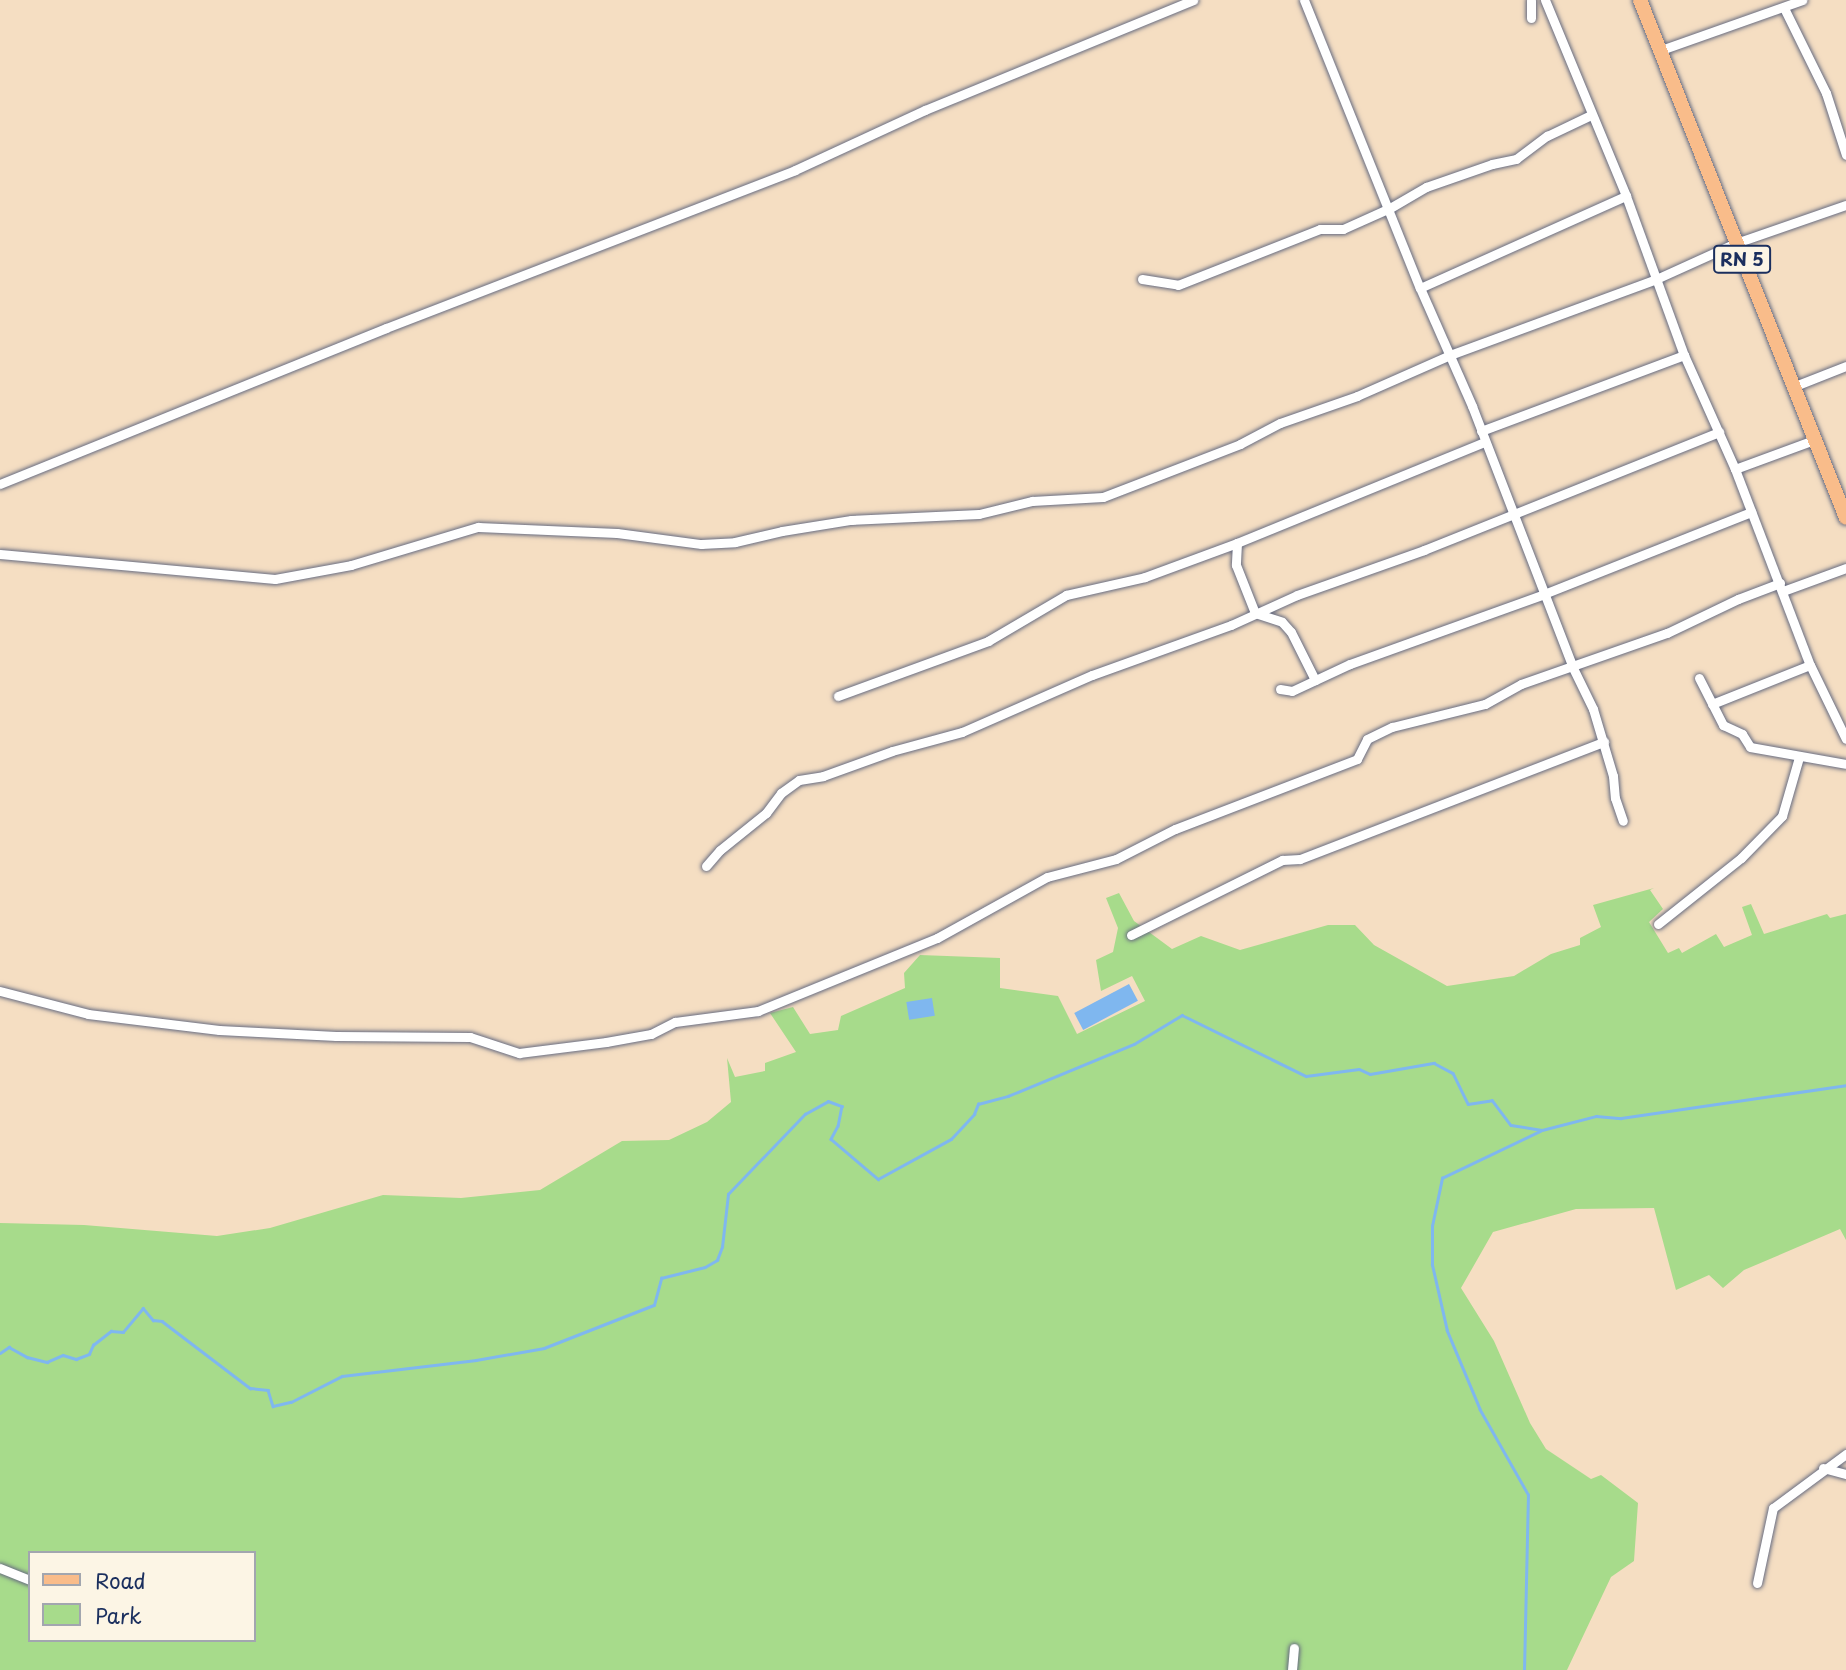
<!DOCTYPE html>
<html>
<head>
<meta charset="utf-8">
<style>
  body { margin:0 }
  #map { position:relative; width:1846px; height:1670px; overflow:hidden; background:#f5dec2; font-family:"Playpen Sans",sans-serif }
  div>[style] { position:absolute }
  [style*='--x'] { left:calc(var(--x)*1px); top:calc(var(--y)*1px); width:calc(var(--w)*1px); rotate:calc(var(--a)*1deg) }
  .green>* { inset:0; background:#a7db8b }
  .water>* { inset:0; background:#7fb7ef; transform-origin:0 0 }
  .stream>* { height:2.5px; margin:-1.25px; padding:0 1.25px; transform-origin:1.25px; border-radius:1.25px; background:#7fb7ef }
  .roads { filter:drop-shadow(0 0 2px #676c81) drop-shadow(0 0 2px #676c81) }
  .minor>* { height:9px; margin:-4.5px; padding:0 4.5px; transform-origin:4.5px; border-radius:4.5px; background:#fff }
  .primary>* { height:14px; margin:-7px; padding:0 7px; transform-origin:7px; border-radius:7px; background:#f9bc8a }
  span { translate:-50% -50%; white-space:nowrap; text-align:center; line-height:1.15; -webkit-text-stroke:5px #fcf5e5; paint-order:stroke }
  .shield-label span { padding:2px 5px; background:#fcf5e5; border:2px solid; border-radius:5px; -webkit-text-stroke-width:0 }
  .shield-label { font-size:18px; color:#1b2f5e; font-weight:700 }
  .legend { position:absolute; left:28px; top:1551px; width:228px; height:91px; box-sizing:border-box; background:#fcf5e5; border:2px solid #a2a6af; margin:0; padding:9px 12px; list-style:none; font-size:21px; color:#1b2f5e }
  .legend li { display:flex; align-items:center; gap:14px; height:35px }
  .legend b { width:35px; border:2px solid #a2a6af }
</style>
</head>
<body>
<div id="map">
  <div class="green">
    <div style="clip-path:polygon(evenodd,1654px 888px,1650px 890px,1663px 909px,1649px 922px,1668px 953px,1679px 948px,1682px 953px,1716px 934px,1724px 947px,1752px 935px,1742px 907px,1751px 904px,1764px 934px,1827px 914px,1830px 918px,1846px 914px,1846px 1240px,1840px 1229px,1744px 1270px,1723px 1288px,1709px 1275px,1676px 1290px,1654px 1208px,1576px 1209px,1493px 1232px,1461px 1288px,1494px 1341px,1530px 1423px,1546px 1449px,1591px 1479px,1601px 1475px,1638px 1503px,1634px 1561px,1611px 1577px,1567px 1670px,0 1670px,0 1223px,84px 1225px,217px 1236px,270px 1228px,383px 1195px,461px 1198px,540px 1190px,622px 1141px,669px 1140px,707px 1122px,731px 1102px,727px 1058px,735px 1077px,765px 1071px,765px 1063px,796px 1052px,770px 1013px,793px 1007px,810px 1034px,838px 1030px,841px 1016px,905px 988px,904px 973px,920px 955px,1000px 958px,1000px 988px,1058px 996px,1077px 1034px,1145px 1001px,1132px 976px,1101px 991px,1096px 960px,1113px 952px,1118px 928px,1106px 898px,1119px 893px,1134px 921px,1172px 949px,1201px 936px,1240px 950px,1328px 925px,1355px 925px,1374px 945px,1447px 986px,1514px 976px,1551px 954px,1580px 945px,1580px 938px,1601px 927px,1593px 905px,1654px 888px,30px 1553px,254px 1553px,254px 1640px,30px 1640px,30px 1553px)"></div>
  </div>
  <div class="water">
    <div style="left:1129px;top:984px;width:19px;height:62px;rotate:62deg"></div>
    <div style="left:932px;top:998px;width:18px;height:26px;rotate:81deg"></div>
  </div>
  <div class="stream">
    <div style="--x:0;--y:1353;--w:11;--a:-34"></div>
    <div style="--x:9;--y:1347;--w:21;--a:29"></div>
    <div style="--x:27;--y:1357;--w:21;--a:14"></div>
    <div style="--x:47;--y:1362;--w:17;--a:-24"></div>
    <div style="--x:63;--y:1355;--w:14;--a:17"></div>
    <div style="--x:76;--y:1359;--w:14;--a:-21"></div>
    <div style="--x:89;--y:1354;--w:10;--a:-66"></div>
    <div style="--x:93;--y:1345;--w:23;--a:-38"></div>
    <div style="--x:111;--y:1331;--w:12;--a:5"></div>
    <div style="--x:123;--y:1332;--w:31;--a:-50"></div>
    <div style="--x:143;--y:1308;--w:16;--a:50"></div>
    <div style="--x:153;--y:1320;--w:9;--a:6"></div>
    <div style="--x:162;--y:1321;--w:111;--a:37.3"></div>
    <div style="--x:250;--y:1388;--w:18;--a:6"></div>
    <div style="--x:268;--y:1390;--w:17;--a:73"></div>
    <div style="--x:273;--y:1406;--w:18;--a:-13"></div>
    <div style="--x:291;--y:1402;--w:57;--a:-27"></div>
    <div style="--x:342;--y:1376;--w:135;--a:-6.8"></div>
    <div style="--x:476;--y:1360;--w:69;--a:-10"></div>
    <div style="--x:544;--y:1348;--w:118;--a:-21.4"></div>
    <div style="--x:654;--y:1305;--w:28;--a:-75"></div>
    <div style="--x:661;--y:1278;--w:45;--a:-14"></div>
    <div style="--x:705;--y:1267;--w:14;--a:-30"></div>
    <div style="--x:717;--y:1260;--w:14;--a:-69"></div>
    <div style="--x:722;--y:1247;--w:53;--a:-83.5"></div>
    <div style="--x:728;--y:1194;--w:111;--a:-46.1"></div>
    <div style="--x:805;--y:1114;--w:26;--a:-29"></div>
    <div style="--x:828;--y:1101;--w:15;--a:20"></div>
    <div style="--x:842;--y:1106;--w:20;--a:101"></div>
    <div style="--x:838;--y:1126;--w:15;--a:118"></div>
    <div style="--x:831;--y:1139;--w:62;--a:40.4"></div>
    <div style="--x:878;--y:1179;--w:83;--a:-28.7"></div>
    <div style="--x:951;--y:1139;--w:34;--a:-47"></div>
    <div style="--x:974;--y:1114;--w:11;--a:-68"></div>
    <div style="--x:978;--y:1104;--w:31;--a:-15"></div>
    <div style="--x:1008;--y:1096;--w:136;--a:-22.4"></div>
    <div style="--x:1134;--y:1044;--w:56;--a:-31.1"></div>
    <div style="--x:1182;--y:1015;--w:138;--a:26.2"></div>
    <div style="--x:1306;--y:1076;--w:53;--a:-7.5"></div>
    <div style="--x:1359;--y:1069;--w:12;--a:24"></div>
    <div style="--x:1370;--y:1074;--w:65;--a:-9.8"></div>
    <div style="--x:1434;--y:1063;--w:21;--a:28"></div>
    <div style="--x:1453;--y:1073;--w:34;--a:64"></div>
    <div style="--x:1468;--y:1104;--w:24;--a:-9"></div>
    <div style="--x:1492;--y:1100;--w:31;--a:53"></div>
    <div style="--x:1511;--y:1125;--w:31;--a:9"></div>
    <div style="--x:1542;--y:1130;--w:56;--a:-14.5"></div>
    <div style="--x:1596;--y:1116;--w:25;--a:5"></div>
    <div style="--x:1621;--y:1118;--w:227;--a:-8.3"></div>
    <div style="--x:1524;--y:1670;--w:175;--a:-88.7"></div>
    <div style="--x:1528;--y:1495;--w:98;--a:-119.5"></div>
    <div style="--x:1480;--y:1410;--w:86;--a:-112.7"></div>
    <div style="--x:1447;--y:1331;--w:68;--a:-102.8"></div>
    <div style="--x:1432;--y:1265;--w:39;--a:-90"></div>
    <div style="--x:1432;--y:1226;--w:49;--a:-78.2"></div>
    <div style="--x:1442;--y:1178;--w:109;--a:-25.6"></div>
  </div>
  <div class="roads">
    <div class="minor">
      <div style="--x:1304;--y:0;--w:310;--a:68.1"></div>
      <div style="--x:1420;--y:288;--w:129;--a:66.2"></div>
      <div style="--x:1472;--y:406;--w:281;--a:68.9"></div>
      <div style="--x:1573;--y:668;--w:46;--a:64"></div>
      <div style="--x:1593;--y:709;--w:70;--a:73.4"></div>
      <div style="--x:1613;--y:776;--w:22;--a:85"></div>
      <div style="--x:1615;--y:798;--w:24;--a:71"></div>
      <div style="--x:1545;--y:0;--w:212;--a:67.5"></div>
      <div style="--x:1626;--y:196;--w:169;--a:70"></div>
      <div style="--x:1684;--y:355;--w:125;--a:65.9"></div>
      <div style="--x:1735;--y:469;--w:210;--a:69.1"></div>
      <div style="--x:1810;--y:665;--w:82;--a:64.1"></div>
      <div style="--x:1784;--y:8;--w:95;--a:63.7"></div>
      <div style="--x:1826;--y:93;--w:65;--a:72.1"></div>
      <div style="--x:1531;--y:18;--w:18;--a:-90"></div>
      <div style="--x:1661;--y:50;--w:150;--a:-19.5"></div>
      <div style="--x:1142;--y:279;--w:36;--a:9"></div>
      <div style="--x:1178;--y:285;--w:153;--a:-21.5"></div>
      <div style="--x:1320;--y:229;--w:23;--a:0"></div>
      <div style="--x:1343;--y:229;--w:51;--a:-24.1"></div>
      <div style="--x:1390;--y:208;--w:42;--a:-30.3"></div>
      <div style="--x:1426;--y:187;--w:70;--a:-19.2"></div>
      <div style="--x:1492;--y:164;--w:25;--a:-12"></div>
      <div style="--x:1516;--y:159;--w:39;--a:-37"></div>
      <div style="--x:1547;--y:136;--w:49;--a:-25.5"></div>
      <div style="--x:1420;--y:288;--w:226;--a:-24.1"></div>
      <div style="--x:1795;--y:386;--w:55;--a:-21.4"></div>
      <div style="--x:1481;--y:431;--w:217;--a:-20.5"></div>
      <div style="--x:1735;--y:469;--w:84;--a:-20.2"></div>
      <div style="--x:0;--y:484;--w:416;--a:-22"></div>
      <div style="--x:386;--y:328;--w:438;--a:-21.1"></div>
      <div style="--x:795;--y:170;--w:143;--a:-24.8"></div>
      <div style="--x:925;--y:110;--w:290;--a:-22.3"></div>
      <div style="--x:1237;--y:543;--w:22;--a:93"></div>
      <div style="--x:1236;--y:565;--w:52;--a:68.4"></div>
      <div style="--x:0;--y:554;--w:276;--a:5.2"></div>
      <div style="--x:275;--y:579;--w:77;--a:-10.4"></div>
      <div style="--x:351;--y:565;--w:133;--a:-16.7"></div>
      <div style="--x:478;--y:527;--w:139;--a:2.5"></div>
      <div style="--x:617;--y:533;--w:85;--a:7.5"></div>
      <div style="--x:701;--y:544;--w:34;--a:-3"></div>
      <div style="--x:735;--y:542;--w:48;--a:-13.2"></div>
      <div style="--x:782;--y:531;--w:70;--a:-9.1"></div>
      <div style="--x:851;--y:520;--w:128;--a:-2.7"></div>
      <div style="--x:979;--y:514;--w:55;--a:-13.8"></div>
      <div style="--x:1032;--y:501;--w:71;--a:-3.2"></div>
      <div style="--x:1103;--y:497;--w:147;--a:-21.1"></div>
      <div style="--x:1240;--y:444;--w:45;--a:-27.7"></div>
      <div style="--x:1280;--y:423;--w:82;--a:-19.3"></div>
      <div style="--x:1357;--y:396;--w:102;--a:-23.8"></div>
      <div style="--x:1450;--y:355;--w:217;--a:-20.2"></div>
      <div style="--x:1654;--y:280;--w:90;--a:-24.3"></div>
      <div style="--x:1736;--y:243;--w:116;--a:-19.1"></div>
      <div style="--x:1783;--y:591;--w:67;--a:-20.1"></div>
      <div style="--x:1255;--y:613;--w:28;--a:18"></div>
      <div style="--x:1282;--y:622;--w:13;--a:48"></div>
      <div style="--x:1291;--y:632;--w:54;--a:63.4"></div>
      <div style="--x:1699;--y:678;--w:53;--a:62.9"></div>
      <div style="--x:1723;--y:725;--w:21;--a:25"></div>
      <div style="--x:1742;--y:734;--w:15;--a:58"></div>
      <div style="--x:1750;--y:747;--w:97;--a:10"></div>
      <div style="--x:1280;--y:689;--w:12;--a:9"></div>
      <div style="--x:1292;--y:691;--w:64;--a:-25"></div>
      <div style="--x:1350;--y:664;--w:206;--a:-19.8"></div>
      <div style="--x:1544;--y:594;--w:223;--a:-21.6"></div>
      <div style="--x:838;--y:696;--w:160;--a:-20.1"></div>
      <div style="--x:988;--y:641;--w:91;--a:-30.5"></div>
      <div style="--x:1066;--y:595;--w:81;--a:-12.8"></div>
      <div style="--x:1145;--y:577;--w:98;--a:-20.3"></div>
      <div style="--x:1237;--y:543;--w:267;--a:-22.2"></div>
      <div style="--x:1712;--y:704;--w:105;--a:-21.7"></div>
      <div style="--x:706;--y:866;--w:21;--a:-49"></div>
      <div style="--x:720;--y:850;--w:59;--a:-38.8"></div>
      <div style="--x:766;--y:813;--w:25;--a:-53"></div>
      <div style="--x:781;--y:793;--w:22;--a:-36"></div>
      <div style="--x:799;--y:780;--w:24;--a:-9"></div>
      <div style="--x:823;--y:776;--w:73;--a:-19.9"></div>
      <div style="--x:892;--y:751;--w:73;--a:-15.2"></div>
      <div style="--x:962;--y:732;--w:142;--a:-23.7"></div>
      <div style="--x:1092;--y:675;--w:148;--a:-19.8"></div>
      <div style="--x:1231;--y:625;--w:72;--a:-24.4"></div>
      <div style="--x:1297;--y:595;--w:135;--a:-19.5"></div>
      <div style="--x:1424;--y:550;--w:318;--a:-21.8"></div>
      <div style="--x:1658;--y:924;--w:106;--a:-38.5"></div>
      <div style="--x:1741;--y:858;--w:59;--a:-45.7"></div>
      <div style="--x:1782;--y:816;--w:61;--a:-73.9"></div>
      <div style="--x:1131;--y:935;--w:169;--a:-26.4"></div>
      <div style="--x:1282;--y:860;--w:18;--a:-3"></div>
      <div style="--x:1300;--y:859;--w:326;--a:-21.1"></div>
      <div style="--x:0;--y:991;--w:91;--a:14.6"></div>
      <div style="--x:88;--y:1014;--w:132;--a:7"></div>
      <div style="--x:219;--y:1030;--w:117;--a:2.9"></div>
      <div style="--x:336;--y:1036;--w:134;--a:0.4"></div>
      <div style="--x:470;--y:1037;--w:52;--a:18.1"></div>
      <div style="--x:519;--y:1053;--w:88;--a:-7.2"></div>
      <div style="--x:606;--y:1042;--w:46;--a:-10.1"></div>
      <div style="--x:651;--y:1034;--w:27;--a:-27"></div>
      <div style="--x:675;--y:1022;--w:84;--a:-7.5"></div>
      <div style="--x:758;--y:1011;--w:193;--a:-22.2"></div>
      <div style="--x:937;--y:938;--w:126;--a:-29"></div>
      <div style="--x:1047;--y:877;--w:71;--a:-14.6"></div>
      <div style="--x:1116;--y:859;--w:66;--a:-27"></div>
      <div style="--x:1175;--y:829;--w:195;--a:-21"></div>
      <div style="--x:1357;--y:759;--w:22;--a:-63"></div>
      <div style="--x:1367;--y:739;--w:28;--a:-26"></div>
      <div style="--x:1392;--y:727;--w:96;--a:-13.9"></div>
      <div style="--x:1485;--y:704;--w:41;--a:-29.1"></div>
      <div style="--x:1521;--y:684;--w:155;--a:-19.3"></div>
      <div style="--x:1667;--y:633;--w:79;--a:-25.6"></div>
      <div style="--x:1738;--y:599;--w:45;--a:-20.9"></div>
      <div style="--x:1823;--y:1468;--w:24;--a:15"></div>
      <div style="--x:0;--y:1568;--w:32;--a:22"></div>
      <div style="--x:1757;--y:1583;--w:77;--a:-78"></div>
      <div style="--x:1773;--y:1508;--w:91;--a:-36.5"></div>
      <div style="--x:1292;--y:1670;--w:22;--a:-85"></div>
    </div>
    <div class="primary">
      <div style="--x:1640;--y:0;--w:557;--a:68.31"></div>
    </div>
  </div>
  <div class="shield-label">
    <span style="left:1742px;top:259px">RN 5</span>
  </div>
  <ul class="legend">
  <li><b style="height:9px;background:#f9bc8a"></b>Road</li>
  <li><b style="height:19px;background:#a7db8b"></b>Park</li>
  </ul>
</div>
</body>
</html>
